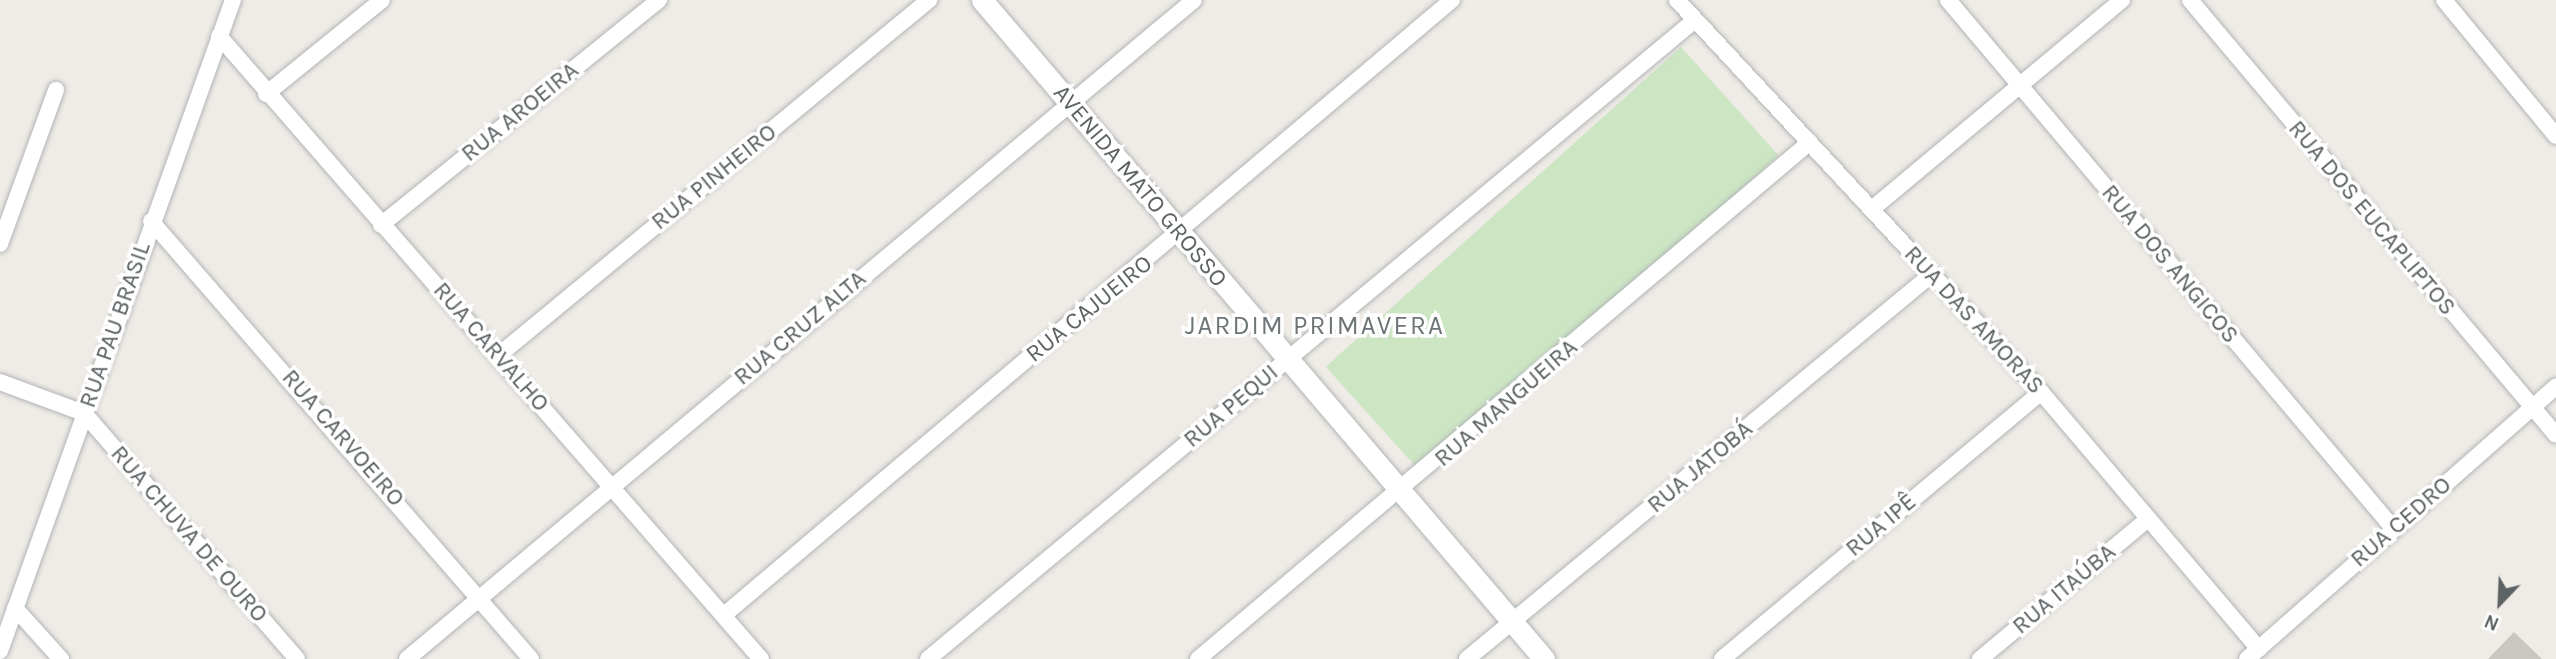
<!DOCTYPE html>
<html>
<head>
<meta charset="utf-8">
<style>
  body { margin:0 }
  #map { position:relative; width:2556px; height:659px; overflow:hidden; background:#efebe6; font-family:Karla,sans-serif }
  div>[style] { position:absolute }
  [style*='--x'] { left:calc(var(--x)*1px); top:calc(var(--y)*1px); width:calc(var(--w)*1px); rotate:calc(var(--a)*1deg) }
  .green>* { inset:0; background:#cce5c3; transform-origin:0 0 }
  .building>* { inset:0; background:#cac6c2 }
  .roads { filter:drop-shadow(0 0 2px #b1b5b7) drop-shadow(0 0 2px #b1b5b7) }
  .minor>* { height:16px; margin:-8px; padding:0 8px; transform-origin:8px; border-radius:8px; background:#fff }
  .tertiary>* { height:21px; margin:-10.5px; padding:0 10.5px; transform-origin:10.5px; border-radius:10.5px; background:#fff }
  span { translate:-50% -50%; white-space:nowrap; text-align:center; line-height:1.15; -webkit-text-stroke:7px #fff; paint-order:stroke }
  .street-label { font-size:24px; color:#5d6365 }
  .neighbourhood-label { font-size:26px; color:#6e7577; letter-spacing:2px }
  .north { position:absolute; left:2465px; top:568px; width:70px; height:70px; -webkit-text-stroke:5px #fff; paint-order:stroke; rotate:203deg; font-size:19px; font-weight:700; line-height:28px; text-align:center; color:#5d6365 }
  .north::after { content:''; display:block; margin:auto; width:24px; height:32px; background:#5d6365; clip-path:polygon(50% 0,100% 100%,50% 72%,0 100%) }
</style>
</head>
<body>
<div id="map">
  <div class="green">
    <div style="left:1681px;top:47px;width:146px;height:478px;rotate:48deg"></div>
  </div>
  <div class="building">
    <div style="clip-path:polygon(2514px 632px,2542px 659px,2488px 659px)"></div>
  </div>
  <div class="roads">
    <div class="minor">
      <div style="--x:1677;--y:0;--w:535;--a:47.12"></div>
      <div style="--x:2041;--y:392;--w:337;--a:49.7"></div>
      <div style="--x:1948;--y:0;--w:691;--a:49.88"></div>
      <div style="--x:2190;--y:0;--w:568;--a:49.92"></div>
      <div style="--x:2444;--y:0;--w:176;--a:50.5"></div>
      <div style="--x:219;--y:36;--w:826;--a:48.98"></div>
      <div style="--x:266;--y:94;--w:149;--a:-39"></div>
      <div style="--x:1872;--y:209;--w:326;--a:-39.9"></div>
      <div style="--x:151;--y:221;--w:580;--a:49.06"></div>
      <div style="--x:381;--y:225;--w:358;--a:-39"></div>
      <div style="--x:0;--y:244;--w:164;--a:-70"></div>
      <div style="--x:499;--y:355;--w:558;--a:-39.54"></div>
      <div style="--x:0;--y:382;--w:90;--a:20.3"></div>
      <div style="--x:84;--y:413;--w:325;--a:49.1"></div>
      <div style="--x:15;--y:608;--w:69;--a:48"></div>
      <div style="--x:724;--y:615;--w:953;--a:-40.19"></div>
      <div style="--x:0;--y:651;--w:691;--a:-70.31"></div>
      <div style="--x:407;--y:659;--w:1026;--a:-39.94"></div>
      <div style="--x:928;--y:659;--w:998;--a:-39.8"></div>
      <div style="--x:1198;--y:659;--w:801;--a:-40.19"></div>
      <div style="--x:1467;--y:659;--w:604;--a:-39.62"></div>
      <div style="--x:1722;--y:659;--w:416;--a:-39.9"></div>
      <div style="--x:1980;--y:659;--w:219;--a:-39.8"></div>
      <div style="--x:2247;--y:659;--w:412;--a:-41.4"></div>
    </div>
    <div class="tertiary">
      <div style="--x:982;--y:0;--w:866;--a:49.54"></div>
    </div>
  </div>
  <div class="street-label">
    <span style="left:520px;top:112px;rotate:-39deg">RUA AROEIRA</span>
    <span style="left:714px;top:177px;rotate:-39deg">RUA PINHEIRO</span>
    <span style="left:1140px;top:186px;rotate:50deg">AVENIDA MATO GROSSO</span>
    <span style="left:2372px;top:218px;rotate:50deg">RUA DOS EUCAPLIPTOS</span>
    <span style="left:2170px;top:264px;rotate:50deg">RUA DOS ANGICOS</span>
    <span style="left:1089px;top:309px;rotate:-39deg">RUA CAJUEIRO</span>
    <span style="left:1974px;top:320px;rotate:47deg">RUA DAS AMORAS</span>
    <span style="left:115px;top:325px;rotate:-71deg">RUA PAU BRASIL</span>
    <span style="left:800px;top:328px;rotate:-40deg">RUA CRUZ ALTA</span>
    <span style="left:491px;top:347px;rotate:49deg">RUA CARVALHO</span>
    <span style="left:1506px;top:403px;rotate:-41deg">RUA MANGUEIRA</span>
    <span style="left:1231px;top:406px;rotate:-40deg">RUA PEQUI</span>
    <span style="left:343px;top:438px;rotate:49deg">RUA CARVOEIRO</span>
    <span style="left:1700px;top:467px;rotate:-40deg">RUA JATOBÁ</span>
    <span style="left:2401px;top:522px;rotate:-41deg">RUA CEDRO</span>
    <span style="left:1881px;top:525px;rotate:-40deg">RUA IPÊ</span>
    <span style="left:189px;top:534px;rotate:49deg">RUA CHUVA DE OURO</span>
    <span style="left:2064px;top:589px;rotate:-40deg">RUA ITAÚBA</span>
  </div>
  <div class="neighbourhood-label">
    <span style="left:1315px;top:326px">JARDIM PRIMAVERA</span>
  </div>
  <div class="north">N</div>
</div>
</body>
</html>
